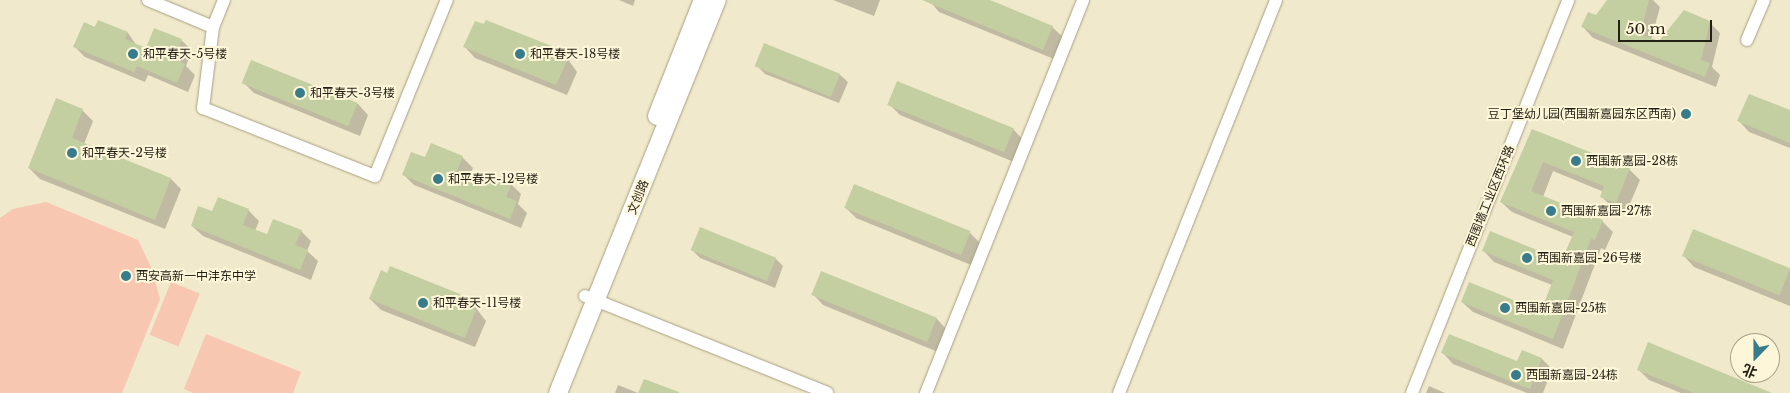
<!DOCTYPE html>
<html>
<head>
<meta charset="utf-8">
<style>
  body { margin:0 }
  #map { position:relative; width:1790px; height:393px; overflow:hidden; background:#f1e9cb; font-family:"Libre Baskerville","Noto Sans SC",serif }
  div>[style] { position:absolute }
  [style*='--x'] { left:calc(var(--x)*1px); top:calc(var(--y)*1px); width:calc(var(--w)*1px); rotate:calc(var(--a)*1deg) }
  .green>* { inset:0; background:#f7c7b2; transform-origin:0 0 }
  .shadow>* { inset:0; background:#0003 }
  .building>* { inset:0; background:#c4cfa1; transform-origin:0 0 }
  .roads { filter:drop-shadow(0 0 1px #a79f83) drop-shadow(0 0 1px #a79f83) }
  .street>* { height:12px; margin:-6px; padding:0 6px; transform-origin:6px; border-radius:6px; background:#fff }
  .secondary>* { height:18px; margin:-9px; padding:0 9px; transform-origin:9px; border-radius:9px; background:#fff }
  .dots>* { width:14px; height:14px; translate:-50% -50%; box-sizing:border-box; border:2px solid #fef6d8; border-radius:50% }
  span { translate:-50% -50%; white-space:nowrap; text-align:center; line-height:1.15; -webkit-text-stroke:4px #fef6d8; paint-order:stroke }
  .poi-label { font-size:12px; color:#221f14 }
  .left { translate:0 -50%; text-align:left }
  .right { translate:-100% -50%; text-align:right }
  .street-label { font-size:12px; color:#221f14 }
  .north { position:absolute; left:1730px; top:333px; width:50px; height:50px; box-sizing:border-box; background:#fef6d8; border:1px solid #a6a08a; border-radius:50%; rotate:202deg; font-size:14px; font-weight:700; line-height:20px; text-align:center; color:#221f14 }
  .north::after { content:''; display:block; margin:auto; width:18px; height:22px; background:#387b8b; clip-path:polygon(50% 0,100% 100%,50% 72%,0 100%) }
  .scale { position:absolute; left:1618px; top:20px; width:94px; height:22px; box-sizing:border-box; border:2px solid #221f14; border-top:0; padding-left:6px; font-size:15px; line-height:18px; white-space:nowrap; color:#221f14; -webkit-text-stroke:4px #fef6d8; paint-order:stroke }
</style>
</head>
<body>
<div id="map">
  <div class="green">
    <div style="clip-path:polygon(46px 202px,138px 240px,152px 269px,160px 299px,122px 393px,0 393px,0 218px,13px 209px)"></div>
    <div style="left:171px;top:282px;width:31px;height:57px;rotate:22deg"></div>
    <div style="clip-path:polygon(206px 334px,301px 372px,293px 393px,193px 393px,184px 389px)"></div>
  </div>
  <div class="shadow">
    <div style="clip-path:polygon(619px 0,635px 0,633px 6px)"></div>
    <div style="clip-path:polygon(833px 0,880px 0,874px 16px)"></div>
    <div style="clip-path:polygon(929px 0,987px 0,1052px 27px,1063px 37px,1054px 59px,939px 12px)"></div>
    <div style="clip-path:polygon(1608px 0,1653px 0,1660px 7px,1651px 40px,1659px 43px,1709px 22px,1720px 33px,1712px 67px,1720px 75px,1716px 87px,1593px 38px,1583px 27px,1597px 17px)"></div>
    <div style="clip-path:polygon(486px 21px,562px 51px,577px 72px,567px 95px,475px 58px,465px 47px)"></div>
    <div style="clip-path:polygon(99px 22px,128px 33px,137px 46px,147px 50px,181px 40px,192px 50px,186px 66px,195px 75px,188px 92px,148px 75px,145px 82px,85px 57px,75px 47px)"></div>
    <div style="clip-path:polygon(252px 61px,358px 104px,368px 115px,360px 136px,254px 93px,244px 83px)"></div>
    <div style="clip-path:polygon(756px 65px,839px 74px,848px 82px,839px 103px,765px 74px)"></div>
    <div style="clip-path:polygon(889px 104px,1013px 129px,1023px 140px,1014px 162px,900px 115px)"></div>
    <div style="clip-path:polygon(82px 110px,93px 121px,84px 144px,171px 179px,181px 189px,165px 229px,40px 179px,29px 168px)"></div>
    <div style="clip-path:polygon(1790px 112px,1790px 148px,1749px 132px,1739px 121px)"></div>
    <div style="clip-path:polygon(1532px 130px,1629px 169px,1640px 180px,1626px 213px,1612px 207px,1602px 197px,1604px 192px,1553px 171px,1543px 197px,1602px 221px,1613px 232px,1605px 250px,1601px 248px,1563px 349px,1473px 312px,1462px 302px,1541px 312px,1552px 285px,1494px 262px,1484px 251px,1563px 262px,1573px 237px,1512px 212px,1501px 202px)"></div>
    <div style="clip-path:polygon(462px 157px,473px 168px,467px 182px,474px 185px,511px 184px,521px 194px,518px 204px,527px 213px,521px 228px,414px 185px,404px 175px,426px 159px)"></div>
    <div style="clip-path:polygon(846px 208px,970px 233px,980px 243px,971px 265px,856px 218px)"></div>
    <div style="clip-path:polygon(248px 210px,259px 221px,255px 231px,268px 236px,301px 231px,311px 241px,307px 251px,318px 261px,311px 280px,203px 236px,192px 226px,213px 212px)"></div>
    <div style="clip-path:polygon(692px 250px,775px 258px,783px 266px,775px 288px,700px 258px)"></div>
    <div style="clip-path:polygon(1684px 256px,1790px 269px,1790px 306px,1694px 267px)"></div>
    <div style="clip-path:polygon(822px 272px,937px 319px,947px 330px,938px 352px,823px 305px,813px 294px)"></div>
    <div style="clip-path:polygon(370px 299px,469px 299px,486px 321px,475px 347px,381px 310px)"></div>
    <div style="clip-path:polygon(1523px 351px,1542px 359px,1552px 369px,1543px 393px,1527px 393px,1453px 364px,1443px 353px,1518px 363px)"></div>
    <div style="clip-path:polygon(1639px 370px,1767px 393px,1681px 393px,1649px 380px)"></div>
    <div style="clip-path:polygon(618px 385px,638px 393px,615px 393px)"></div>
    <div style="clip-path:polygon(1429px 386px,1445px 393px,1426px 393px)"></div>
  </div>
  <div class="building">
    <div style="clip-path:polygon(922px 0,990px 0,1053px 26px,1043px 50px)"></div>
    <div style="clip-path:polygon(1607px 0,1649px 0,1640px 34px,1659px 41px,1684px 10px,1710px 21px,1701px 60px,1710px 63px,1705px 77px,1581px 27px,1588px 12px,1596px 15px)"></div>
    <div style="clip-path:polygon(98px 20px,128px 32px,125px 39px,146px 48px,154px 28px,182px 39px,174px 59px,185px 64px,177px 83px,137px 66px,134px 72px,73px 47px,84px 22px,95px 27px)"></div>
    <div style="clip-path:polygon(486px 20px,562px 50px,560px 58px,567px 61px,556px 85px,463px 47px,475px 21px,484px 24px)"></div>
    <div style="left:764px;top:43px;width:82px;height:25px;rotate:22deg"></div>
    <div style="left:251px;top:60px;width:115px;height:25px;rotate:22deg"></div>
    <div style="left:897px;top:81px;width:126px;height:26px;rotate:22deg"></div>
    <div style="clip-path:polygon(1749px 94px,1790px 110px,1790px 143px,1737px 121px)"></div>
    <div style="clip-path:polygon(56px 98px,83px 109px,72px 138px,171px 178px,155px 220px,28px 168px)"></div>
    <div style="clip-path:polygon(1532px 129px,1630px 168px,1616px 203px,1600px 197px,1604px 186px,1543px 162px,1531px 191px,1603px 220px,1595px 240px,1591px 239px,1553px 339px,1461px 302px,1469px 282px,1541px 311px,1553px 280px,1482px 251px,1490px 231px,1562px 260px,1574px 232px,1500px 202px)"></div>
    <div style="clip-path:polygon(431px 143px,463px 156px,455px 176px,474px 184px,479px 171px,512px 183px,506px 197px,517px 201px,510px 219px,402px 175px,411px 152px,425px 157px)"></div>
    <div style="left:854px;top:184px;width:126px;height:26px;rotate:22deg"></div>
    <div style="clip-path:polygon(218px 197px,249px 209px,243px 225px,267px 234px,273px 219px,302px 230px,295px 245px,308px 250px,300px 270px,191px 226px,198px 206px,212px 211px)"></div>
    <div style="left:700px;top:227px;width:82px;height:25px;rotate:22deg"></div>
    <div style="left:1693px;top:229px;width:105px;height:29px;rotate:22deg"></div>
    <div style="clip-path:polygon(390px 266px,470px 298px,467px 306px,476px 310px,465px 338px,369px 299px,381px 270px,387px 273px)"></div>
    <div style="left:821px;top:271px;width:125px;height:26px;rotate:22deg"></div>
    <div style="clip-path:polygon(1449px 334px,1517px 361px,1522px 350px,1542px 358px,1530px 389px,1441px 353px)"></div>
    <div style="clip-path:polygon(1648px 342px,1772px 393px,1694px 393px,1637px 370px)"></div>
    <div style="clip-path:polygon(644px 379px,679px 392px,679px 393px,638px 393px)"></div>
  </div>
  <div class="roads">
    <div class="street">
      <div style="--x:148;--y:0;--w:70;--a:22.6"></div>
      <div style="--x:224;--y:0;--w:29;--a:112"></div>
      <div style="--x:213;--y:27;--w:82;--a:97"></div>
      <div style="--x:203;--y:108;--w:185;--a:21.6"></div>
      <div style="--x:375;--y:176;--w:190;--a:-67.8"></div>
      <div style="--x:1747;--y:40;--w:43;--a:-67"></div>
      <div style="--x:585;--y:296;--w:261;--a:21.8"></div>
      <div style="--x:926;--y:393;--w:423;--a:-68.2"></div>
      <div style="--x:1119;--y:393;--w:423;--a:-68.2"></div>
      <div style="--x:1412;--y:393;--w:423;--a:-68.3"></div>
    </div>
    <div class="secondary">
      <div style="--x:657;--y:116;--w:125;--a:-68.4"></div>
      <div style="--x:558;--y:393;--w:424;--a:-68"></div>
    </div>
  </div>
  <div class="dots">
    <div style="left:133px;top:54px;background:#387b8b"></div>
    <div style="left:520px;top:54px;background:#387b8b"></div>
    <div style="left:300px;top:93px;background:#387b8b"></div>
    <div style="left:1686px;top:114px;background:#387b8b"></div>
    <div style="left:72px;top:153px;background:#387b8b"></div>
    <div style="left:1576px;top:161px;background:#387b8b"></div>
    <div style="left:438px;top:179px;background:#387b8b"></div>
    <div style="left:1551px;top:211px;background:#387b8b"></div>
    <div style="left:1527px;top:258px;background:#387b8b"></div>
    <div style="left:126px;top:276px;background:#387b8b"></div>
    <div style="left:423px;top:303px;background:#387b8b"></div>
    <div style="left:1505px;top:308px;background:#387b8b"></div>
    <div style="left:1516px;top:375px;background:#387b8b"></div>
  </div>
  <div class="poi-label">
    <span class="left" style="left:143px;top:54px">和平春天-5号楼</span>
    <span class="left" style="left:530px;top:54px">和平春天-18号楼</span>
    <span class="left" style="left:310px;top:93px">和平春天-3号楼</span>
    <span class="right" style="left:1676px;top:114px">豆丁堡幼儿园(西围新嘉园东区西南)</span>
    <span class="left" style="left:82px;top:153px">和平春天-2号楼</span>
    <span class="left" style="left:1586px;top:161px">西围新嘉园-28栋</span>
    <span class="left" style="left:448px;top:179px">和平春天-12号楼</span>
    <span class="left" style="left:1561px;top:211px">西围新嘉园-27栋</span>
    <span class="left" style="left:1537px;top:258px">西围新嘉园-26号楼</span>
    <span class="left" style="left:136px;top:276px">西安高新一中沣东中学</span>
    <span class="left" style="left:433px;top:303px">和平春天-11号楼</span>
    <span class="left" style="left:1515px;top:308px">西围新嘉园-25栋</span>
    <span class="left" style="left:1526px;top:375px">西围新嘉园-24栋</span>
  </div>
  <div class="street-label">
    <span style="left:1490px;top:196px;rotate:-68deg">西围墙工业区西环路</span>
    <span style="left:638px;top:197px;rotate:-68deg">文创路</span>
  </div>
  <div class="north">北</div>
  <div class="scale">50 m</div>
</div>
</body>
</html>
